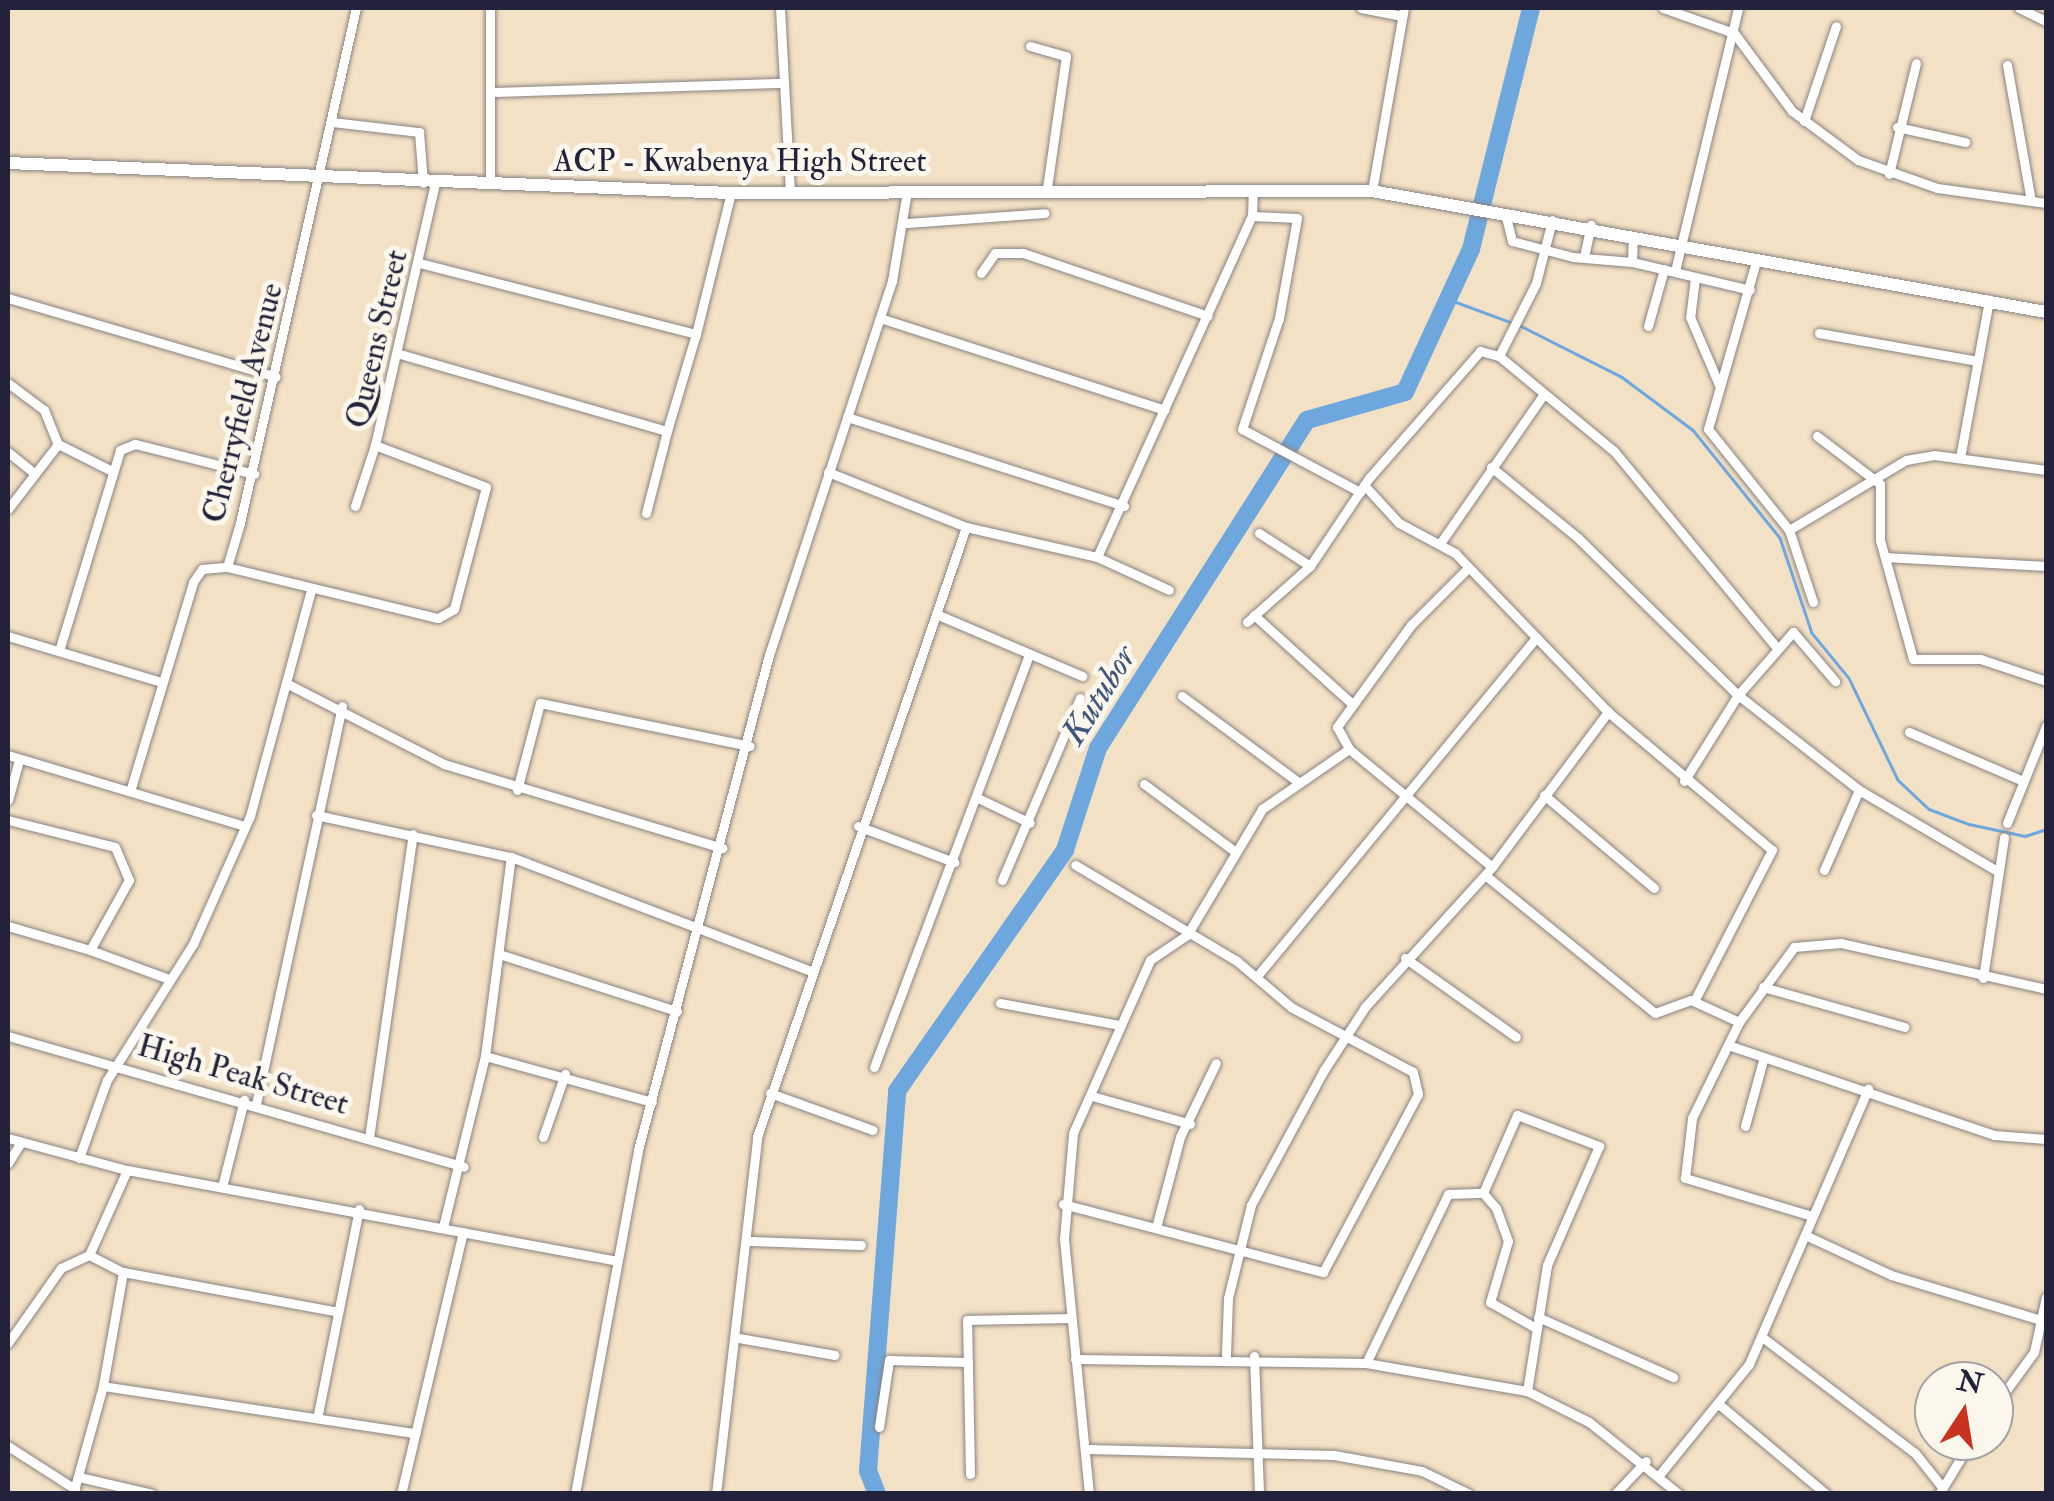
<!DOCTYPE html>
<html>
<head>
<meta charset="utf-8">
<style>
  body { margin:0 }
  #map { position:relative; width:2054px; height:1501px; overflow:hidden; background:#f3e1c5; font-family:"IM FELL Double Pica",serif }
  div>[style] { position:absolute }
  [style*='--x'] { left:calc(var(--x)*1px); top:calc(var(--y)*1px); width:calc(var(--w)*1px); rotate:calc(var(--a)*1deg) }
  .stream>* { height:2.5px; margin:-1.25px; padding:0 1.25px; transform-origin:1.25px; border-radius:1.25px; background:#6ea7dd }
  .river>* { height:18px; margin:-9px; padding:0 9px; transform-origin:9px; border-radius:9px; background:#6ea7dd }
  .roads { filter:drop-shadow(0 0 2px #8a8280) drop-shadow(0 0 2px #8a8280) }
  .street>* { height:9px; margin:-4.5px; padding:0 4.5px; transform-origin:4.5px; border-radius:4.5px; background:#fff }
  .secondary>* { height:12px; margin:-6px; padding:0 6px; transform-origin:6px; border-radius:6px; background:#fff }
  span { translate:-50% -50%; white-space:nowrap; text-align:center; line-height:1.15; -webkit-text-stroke:10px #fbf7ec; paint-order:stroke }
  .street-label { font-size:32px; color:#22223b }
  .water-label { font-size:35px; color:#40577c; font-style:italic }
  .frame { position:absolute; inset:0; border:10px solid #22223b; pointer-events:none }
  .north { position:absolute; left:1914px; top:1361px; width:100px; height:100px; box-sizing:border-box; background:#fbf7ec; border:2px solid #a4a2a5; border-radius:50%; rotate:12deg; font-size:28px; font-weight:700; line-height:40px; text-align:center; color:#22223b }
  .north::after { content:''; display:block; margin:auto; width:35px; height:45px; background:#c8321e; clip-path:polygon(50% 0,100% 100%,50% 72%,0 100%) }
</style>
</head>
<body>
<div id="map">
  <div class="stream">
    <div style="--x:1448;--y:299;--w:69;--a:20.3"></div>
    <div style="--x:1521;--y:326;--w:113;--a:26.8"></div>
    <div style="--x:1622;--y:377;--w:89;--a:36.7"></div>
    <div style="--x:1693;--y:430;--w:139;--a:51.1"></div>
    <div style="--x:1780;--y:538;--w:100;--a:71.4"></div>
    <div style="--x:1812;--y:633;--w:58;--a:50.6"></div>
    <div style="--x:1849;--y:678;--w:113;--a:64.3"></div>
    <div style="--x:1898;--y:780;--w:42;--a:43.1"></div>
    <div style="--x:1929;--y:809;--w:43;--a:20.6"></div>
    <div style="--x:1969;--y:824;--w:57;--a:12.1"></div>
    <div style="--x:2025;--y:836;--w:22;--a:-18"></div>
  </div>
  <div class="river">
    <div style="--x:877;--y:1494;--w:25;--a:-111"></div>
    <div style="--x:868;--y:1471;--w:381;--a:-85.6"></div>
    <div style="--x:897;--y:1091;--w:294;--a:-55.1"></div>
    <div style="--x:1065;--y:850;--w:107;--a:-72.1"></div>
    <div style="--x:1098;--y:748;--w:389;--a:-57.5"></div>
    <div style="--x:1307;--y:420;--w:102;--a:-15.9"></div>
    <div style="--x:1405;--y:392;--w:157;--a:-65.2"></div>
    <div style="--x:1471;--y:249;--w:248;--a:-76"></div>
  </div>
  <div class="roads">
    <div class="street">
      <div style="--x:490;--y:8;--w:176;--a:90"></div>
      <div style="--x:780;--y:8;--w:186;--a:86.9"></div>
      <div style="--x:1361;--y:8;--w:42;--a:11"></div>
      <div style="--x:1663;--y:8;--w:75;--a:19.4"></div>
      <div style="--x:1734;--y:33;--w:97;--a:53.4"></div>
      <div style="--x:1792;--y:111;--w:82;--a:36.6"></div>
      <div style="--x:1858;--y:160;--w:84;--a:19.5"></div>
      <div style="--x:1937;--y:188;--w:110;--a:7.8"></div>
      <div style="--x:2019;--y:8;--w:30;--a:26"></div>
      <div style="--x:1030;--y:46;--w:37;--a:16"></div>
      <div style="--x:1066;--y:56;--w:133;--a:98.2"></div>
      <div style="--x:2007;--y:65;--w:138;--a:80"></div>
      <div style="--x:491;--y:92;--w:289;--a:-1.8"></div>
      <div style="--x:1804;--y:121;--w:100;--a:-71.4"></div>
      <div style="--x:332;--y:122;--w:88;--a:6.6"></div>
      <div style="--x:419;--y:132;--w:51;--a:85.5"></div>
      <div style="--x:1897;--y:127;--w:70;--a:12.4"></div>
      <div style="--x:1889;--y:174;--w:114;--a:-76.3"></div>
      <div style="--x:1372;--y:191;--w:186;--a:-80.1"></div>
      <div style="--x:1505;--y:213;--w:29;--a:76"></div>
      <div style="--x:1512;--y:241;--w:63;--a:14.7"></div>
      <div style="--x:1573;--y:257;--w:59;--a:4.8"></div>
      <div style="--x:1632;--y:262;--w:26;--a:-88"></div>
      <div style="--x:1252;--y:216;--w:45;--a:2.5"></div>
      <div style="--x:1297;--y:218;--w:102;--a:100.2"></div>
      <div style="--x:1279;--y:318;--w:117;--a:108.4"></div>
      <div style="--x:1242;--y:429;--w:134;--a:28.1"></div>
      <div style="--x:907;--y:223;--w:138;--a:-4.1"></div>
      <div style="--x:1584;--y:257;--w:33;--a:-78"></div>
      <div style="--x:1757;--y:258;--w:178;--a:106"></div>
      <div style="--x:1708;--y:429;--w:129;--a:51.3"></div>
      <div style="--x:1789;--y:530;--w:76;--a:71.6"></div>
      <div style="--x:1632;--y:262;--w:121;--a:13.3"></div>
      <div style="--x:1675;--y:271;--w:270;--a:-76.5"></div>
      <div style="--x:981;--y:273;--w:24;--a:-55"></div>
      <div style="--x:995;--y:253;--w:28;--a:0"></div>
      <div style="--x:1023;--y:253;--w:195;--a:18.8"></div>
      <div style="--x:1695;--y:278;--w:39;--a:97"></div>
      <div style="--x:1690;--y:317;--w:76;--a:66.8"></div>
      <div style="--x:8;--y:298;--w:279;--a:16.4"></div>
      <div style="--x:880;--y:318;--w:299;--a:17.9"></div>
      <div style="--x:1648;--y:326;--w:59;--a:-74.3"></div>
      <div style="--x:1819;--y:333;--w:161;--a:10"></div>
      <div style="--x:696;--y:334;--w:145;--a:-76.1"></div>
      <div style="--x:400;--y:354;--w:278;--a:16.1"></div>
      <div style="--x:667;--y:431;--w:101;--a:-73.4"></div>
      <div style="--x:696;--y:334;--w:285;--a:-165.6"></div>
      <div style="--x:1499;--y:356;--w:82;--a:-63.1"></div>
      <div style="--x:1536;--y:283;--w:65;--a:-75.7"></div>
      <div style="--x:8;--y:383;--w:45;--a:36.9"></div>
      <div style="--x:44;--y:410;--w:37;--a:68"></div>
      <div style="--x:847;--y:417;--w:291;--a:17.8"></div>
      <div style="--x:1817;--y:436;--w:79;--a:37.3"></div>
      <div style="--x:1880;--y:484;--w:56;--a:90"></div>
      <div style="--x:1880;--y:540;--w:123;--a:74.5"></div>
      <div style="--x:1913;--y:659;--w:67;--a:0"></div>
      <div style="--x:1980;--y:659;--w:70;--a:18.4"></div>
      <div style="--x:8;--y:452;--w:33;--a:39"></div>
      <div style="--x:1960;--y:458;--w:161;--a:-79.6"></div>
      <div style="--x:1491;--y:467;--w:112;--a:39.2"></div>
      <div style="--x:1578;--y:538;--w:224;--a:44.5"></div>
      <div style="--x:1738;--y:695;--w:154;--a:38.1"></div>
      <div style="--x:1859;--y:790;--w:162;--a:30.4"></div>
      <div style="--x:828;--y:472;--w:149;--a:21.7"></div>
      <div style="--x:966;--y:527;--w:134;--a:12.9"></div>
      <div style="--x:1097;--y:557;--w:79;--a:24.6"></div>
      <div style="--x:1364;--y:485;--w:52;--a:47.4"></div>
      <div style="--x:1399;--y:523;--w:64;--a:28.2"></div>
      <div style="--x:1455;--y:553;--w:221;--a:46.1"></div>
      <div style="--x:1608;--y:712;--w:214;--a:40.1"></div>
      <div style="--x:1772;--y:850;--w:170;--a:117.3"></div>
      <div style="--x:355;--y:506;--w:64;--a:-71.8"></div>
      <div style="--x:8;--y:509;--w:82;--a:-52.4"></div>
      <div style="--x:58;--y:444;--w:60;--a:26.6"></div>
      <div style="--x:646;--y:513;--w:85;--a:-75.6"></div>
      <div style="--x:1789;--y:530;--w:136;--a:-30.9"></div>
      <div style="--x:1906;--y:460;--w:28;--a:-10"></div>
      <div style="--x:1934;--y:455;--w:113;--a:7.6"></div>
      <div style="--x:1259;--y:533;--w:61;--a:32.9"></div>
      <div style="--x:1441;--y:542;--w:180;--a:-55.2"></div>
      <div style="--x:1097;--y:557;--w:375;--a:-65.6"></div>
      <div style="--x:1252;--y:216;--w:27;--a:-88"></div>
      <div style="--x:1885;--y:557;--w:161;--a:3.2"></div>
      <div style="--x:227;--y:567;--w:217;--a:13.6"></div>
      <div style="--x:438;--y:618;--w:18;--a:-29"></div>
      <div style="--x:454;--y:609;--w:126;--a:-75.3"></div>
      <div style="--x:486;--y:487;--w:119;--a:-159.3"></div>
      <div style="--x:375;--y:445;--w:269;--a:-77.1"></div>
      <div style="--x:1468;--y:568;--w:81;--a:135"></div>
      <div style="--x:1411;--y:625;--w:126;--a:126"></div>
      <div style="--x:1337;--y:727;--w:25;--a:61"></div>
      <div style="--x:1349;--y:749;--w:185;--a:39.5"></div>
      <div style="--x:936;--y:614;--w:159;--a:23"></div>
      <div style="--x:1254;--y:615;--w:132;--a:42.2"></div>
      <div style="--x:1247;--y:622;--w:84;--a:-41.6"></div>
      <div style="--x:1310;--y:566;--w:106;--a:-56.2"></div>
      <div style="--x:1369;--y:478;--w:169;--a:-48.8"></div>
      <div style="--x:1480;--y:351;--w:20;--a:15"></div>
      <div style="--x:1499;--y:356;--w:149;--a:39.6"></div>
      <div style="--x:1614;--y:451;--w:254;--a:50.4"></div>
      <div style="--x:8;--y:636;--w:160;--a:16.7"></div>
      <div style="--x:59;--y:651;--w:210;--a:-73.1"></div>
      <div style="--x:120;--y:450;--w:16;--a:-22"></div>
      <div style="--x:135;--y:444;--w:123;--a:14.1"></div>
      <div style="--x:286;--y:683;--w:178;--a:27.1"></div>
      <div style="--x:444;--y:764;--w:291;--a:16.8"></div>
      <div style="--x:1182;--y:696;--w:143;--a:36.5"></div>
      <div style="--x:1909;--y:732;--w:122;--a:23.2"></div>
      <div style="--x:8;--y:755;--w:247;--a:16.7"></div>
      <div style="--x:1684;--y:781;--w:102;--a:-57.9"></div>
      <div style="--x:1738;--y:695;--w:84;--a:-48.9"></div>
      <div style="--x:1793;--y:632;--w:65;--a:49.4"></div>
      <div style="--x:1144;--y:784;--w:111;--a:36.6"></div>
      <div style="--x:131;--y:788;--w:215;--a:-73.2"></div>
      <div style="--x:193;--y:582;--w:16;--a:-55"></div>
      <div style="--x:202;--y:569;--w:25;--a:-5"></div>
      <div style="--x:227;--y:567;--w:46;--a:-73.5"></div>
      <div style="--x:240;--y:523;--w:528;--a:-77.31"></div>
      <div style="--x:517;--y:790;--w:90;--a:-75.2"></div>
      <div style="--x:540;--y:703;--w:214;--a:11.6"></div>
      <div style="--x:1544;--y:795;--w:144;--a:40.2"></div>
      <div style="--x:980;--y:799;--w:55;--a:25.6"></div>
      <div style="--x:8;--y:800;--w:41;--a:-74.6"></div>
      <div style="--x:316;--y:815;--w:199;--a:12.2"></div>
      <div style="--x:511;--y:857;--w:318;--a:20.8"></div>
      <div style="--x:8;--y:820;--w:110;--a:14.2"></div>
      <div style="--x:115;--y:847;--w:36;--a:67"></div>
      <div style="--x:129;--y:880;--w:80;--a:119.1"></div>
      <div style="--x:90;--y:950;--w:85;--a:-163.7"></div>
      <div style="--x:2007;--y:823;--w:105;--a:-68.1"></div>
      <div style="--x:858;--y:826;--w:103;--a:20.6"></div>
      <div style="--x:1824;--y:870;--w:87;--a:-66.4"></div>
      <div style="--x:1485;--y:875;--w:219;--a:39.1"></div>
      <div style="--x:1655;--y:1013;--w:38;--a:-20"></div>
      <div style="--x:1691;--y:1000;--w:53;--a:24.6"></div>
      <div style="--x:1002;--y:880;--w:198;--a:-66.8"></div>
      <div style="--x:90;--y:950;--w:84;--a:20.2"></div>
      <div style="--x:499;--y:954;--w:187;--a:17.8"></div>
      <div style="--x:1405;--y:958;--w:136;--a:35.4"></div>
      <div style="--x:1258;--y:975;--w:434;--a:-50.5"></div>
      <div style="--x:1983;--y:978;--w:142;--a:-81.5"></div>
      <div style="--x:1763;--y:987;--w:147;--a:15.8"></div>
      <div style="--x:1000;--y:1003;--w:122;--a:10.4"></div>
      <div style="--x:8;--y:1036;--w:474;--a:16"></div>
      <div style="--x:1728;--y:1045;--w:281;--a:18.7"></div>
      <div style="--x:1994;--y:1135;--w:52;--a:4.4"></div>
      <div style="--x:485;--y:1056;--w:173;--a:15.4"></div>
      <div style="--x:874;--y:1067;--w:438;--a:-69.4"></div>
      <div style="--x:770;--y:1093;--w:109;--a:19.8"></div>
      <div style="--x:1092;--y:1096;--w:102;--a:15.9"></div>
      <div style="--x:256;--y:1104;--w:407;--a:-77.8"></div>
      <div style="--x:1745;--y:1126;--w:68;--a:-74.7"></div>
      <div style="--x:543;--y:1137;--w:67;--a:-70.8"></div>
      <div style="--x:8;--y:1138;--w:123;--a:15.1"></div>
      <div style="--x:127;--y:1170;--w:497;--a:10.5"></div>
      <div style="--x:369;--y:1138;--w:307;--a:-81.8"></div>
      <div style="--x:79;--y:1158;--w:83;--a:-70.3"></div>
      <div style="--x:107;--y:1080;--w:161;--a:-57.7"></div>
      <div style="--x:193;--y:944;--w:140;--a:-66"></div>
      <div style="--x:250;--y:816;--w:234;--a:-74.9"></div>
      <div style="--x:8;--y:1163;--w:25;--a:-58"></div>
      <div style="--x:222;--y:1187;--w:90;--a:-75.8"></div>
      <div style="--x:1483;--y:1193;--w:85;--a:-66.4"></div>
      <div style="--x:1517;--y:1115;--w:88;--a:20.7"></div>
      <div style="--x:1599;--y:1146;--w:130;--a:113.6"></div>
      <div style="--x:1547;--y:1265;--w:128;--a:99"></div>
      <div style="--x:1063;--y:1204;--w:269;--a:14.7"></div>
      <div style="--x:1323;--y:1272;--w:202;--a:-61.9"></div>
      <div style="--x:1418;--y:1094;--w:23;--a:-103"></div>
      <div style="--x:1413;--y:1072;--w:138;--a:-152"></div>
      <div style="--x:1291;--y:1007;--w:71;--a:-139.6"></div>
      <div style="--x:1237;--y:961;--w:188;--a:-149.3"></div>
      <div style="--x:1812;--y:1216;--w:133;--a:-163.3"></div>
      <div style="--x:1685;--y:1178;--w:60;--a:-83.3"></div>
      <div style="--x:1692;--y:1118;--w:107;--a:-63.9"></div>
      <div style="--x:1739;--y:1022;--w:93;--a:-53.7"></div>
      <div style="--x:1794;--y:947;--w:47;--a:-4.9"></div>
      <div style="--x:1841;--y:943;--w:210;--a:12.6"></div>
      <div style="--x:1157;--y:1224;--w:90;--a:-75.2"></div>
      <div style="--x:1180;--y:1137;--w:82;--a:-64.1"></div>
      <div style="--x:443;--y:1227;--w:176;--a:-76.2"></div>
      <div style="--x:485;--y:1056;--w:201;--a:-82.6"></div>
      <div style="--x:1805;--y:1235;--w:95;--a:24.9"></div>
      <div style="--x:1891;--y:1275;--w:157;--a:16.7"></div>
      <div style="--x:750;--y:1241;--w:111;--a:2.1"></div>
      <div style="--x:89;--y:1255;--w:38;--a:27"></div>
      <div style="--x:123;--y:1272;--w:219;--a:10.5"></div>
      <div style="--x:123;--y:1272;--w:116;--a:100"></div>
      <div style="--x:103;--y:1386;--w:316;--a:8.6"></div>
      <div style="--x:1538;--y:1317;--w:148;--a:24"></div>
      <div style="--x:1762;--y:1337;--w:192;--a:37.2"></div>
      <div style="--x:1915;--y:1453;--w:43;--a:51.5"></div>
      <div style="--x:739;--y:1338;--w:97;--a:10.1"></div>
      <div style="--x:8;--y:1343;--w:92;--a:-54.8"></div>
      <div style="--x:61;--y:1268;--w:31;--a:-25"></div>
      <div style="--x:89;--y:1255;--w:93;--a:-65.9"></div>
      <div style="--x:1226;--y:1355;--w:57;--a:-88"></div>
      <div style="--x:1228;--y:1298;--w:96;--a:-76.1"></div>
      <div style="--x:1251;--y:1205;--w:153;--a:-61.6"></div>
      <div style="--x:1324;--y:1070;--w:75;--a:-56.9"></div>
      <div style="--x:1365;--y:1007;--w:189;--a:-47.8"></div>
      <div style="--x:1492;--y:867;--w:194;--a:-53.2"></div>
      <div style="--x:1254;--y:1356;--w:138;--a:87.9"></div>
      <div style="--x:1075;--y:1359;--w:291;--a:0.8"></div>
      <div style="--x:1366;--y:1363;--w:163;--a:9.9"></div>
      <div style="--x:1527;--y:1391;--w:69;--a:26.6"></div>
      <div style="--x:1589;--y:1422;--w:115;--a:38.7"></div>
      <div style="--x:1366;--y:1363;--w:188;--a:-64.1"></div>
      <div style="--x:1448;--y:1194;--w:35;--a:-2"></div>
      <div style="--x:1483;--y:1193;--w:20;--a:49"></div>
      <div style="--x:1496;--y:1208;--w:35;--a:70"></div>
      <div style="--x:1508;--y:1241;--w:64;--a:106.4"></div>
      <div style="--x:1490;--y:1302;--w:53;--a:29.5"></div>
      <div style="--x:1721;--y:1406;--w:137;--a:40"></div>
      <div style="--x:1994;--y:1407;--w:68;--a:-54"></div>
      <div style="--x:2034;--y:1352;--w:56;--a:-77.7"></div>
      <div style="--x:318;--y:1414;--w:209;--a:-78.7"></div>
      <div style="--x:879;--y:1427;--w:68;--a:-81.5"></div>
      <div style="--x:889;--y:1360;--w:79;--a:1.5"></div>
      <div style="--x:8;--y:1446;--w:80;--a:32.7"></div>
      <div style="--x:1087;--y:1449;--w:247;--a:1.4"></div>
      <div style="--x:1334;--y:1455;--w:89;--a:10.3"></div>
      <div style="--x:1422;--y:1471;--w:52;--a:26.1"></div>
      <div style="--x:970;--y:1474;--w:154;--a:-91.1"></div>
      <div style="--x:967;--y:1320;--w:101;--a:-1.1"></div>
      <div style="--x:1660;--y:1474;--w:141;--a:-51"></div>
      <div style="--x:1749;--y:1364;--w:300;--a:-66.6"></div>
      <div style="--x:79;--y:1477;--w:75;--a:13.1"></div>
      <div style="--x:73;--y:1494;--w:112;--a:-74.5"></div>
      <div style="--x:401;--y:1494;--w:269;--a:-76.7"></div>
      <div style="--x:575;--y:1494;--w:350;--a:-79.6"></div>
      <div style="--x:638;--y:1150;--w:512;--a:-75.18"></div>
      <div style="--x:769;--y:655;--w:394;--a:-71.8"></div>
      <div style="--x:892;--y:281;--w:91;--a:-80.5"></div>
      <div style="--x:716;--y:1494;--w:359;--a:-83.4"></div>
      <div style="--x:757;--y:1137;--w:645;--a:-71.09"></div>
      <div style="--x:1089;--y:1494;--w:256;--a:-95.6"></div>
      <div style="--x:1064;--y:1239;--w:106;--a:-85.1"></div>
      <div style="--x:1073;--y:1133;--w:189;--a:-66"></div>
      <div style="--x:1150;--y:960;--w:45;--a:-34"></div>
      <div style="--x:1187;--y:935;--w:147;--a:-59.2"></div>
      <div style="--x:1262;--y:809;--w:106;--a:-34.6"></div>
      <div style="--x:1615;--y:1494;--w:45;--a:-46.8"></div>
      <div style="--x:1939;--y:1494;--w:62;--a:-58.9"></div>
    </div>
    <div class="secondary">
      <div style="--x:8;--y:163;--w:724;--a:2.38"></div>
      <div style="--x:731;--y:193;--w:641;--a:-0.18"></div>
      <div style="--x:1372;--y:191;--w:685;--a:10.18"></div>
    </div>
  </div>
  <div class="street-label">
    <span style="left:740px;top:161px">ACP - Kwabenya High Street</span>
    <span style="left:377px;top:339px;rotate:-77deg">Queens Street</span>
    <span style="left:243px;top:403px;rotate:-76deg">Cherryfield Avenue</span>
    <span style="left:243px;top:1075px;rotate:16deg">High Peak Street</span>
  </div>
  <div class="water-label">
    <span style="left:1099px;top:695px;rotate:-58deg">Kutubor</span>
  </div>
  <div class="frame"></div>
  <div class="north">N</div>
</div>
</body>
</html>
